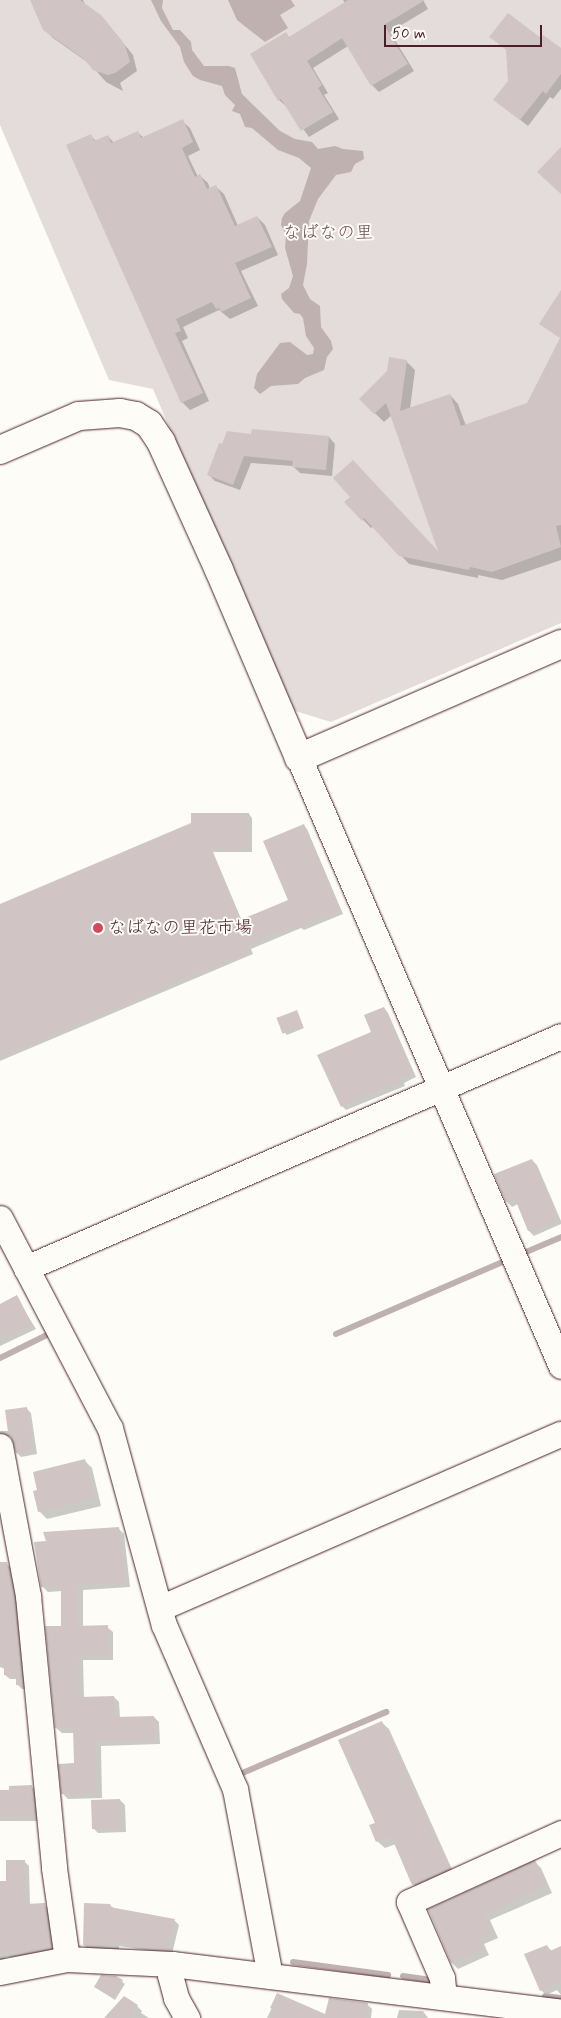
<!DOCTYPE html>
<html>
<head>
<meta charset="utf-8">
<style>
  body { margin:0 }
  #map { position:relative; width:561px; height:2018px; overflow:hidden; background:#fdfcf7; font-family:Mynerve,"Klee One",sans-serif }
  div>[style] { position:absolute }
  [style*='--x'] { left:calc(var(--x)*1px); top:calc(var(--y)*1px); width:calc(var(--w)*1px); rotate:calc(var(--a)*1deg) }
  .green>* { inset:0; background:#e3dcda }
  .water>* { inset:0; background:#c0b1b1 }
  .shadow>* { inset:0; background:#0003 }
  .stream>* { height:6px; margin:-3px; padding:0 3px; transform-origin:3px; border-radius:3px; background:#c0b1b1 }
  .building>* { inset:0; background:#d0c5c4; transform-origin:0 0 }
  .roads { filter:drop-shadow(0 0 1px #4a1f2b) drop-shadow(0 0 1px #4a1f2b) }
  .minor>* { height:25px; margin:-12.5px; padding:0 12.5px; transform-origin:12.5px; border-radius:12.5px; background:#fdfcf7 }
  .tertiary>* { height:28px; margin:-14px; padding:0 14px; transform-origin:14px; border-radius:14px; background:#fdfcf7 }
  .dots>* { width:14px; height:14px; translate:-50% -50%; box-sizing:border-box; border:2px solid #fdfcf7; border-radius:50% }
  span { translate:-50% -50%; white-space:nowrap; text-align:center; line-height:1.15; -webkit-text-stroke:4px #fdfcf7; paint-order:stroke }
  .park-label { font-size:18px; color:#704e57 }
  .poi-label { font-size:18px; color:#4a1f2b }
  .left { translate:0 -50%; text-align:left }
  .scale { position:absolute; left:384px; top:25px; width:158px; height:22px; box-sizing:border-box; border:2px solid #4a1f2b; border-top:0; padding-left:6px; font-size:15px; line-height:18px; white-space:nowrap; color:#4a1f2b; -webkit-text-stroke:4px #fdfcf7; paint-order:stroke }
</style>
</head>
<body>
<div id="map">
  <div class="green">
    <div style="clip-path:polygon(0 0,561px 0,561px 623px,331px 722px,289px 709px,153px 389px,109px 380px,0 125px)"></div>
  </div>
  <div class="water">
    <div style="clip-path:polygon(151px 0,163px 0,162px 8px,173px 30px,180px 30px,191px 42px,192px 50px,204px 66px,229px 66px,235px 68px,242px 94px,280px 131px,295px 139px,312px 142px,318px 149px,335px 146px,343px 149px,363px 151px,364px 159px,355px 164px,351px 172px,336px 175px,318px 199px,309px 221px,307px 264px,303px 285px,310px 299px,320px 306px,321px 327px,331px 341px,333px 349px,327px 357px,324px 370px,305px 378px,298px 384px,271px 386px,260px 394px,254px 388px,257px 374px,280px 343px,290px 342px,307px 355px,313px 354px,314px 348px,306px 336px,303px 318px,300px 314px,294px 313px,282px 299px,281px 294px,289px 288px,293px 276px,285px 248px,286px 235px,281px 225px,282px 218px,285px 213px,300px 201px,311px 168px,299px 158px,278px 150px,252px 128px,245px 127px,240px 114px,232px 111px,235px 105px,225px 95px,222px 86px,200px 80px,193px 76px,184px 62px,180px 47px,161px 21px)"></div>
    <div style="clip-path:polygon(228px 0,291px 0,295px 6px,280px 15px,288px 28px,265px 42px,237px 20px)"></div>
  </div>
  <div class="shadow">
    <div style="clip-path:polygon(31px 0,83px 0,101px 40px,104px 19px,133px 55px,137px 71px,120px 83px,123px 91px,106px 82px,90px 64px,53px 38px,44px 29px)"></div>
    <div style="clip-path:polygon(343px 0,423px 0,428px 9px,390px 32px,414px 71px,379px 92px,372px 85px,348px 46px,313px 68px,328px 93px,324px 95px,339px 119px,309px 137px,287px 107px,279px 100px,252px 55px,286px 34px,290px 38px,345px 3px)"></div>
    <div style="clip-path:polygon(498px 43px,561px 50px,561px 89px,553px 99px,550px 97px,528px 126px,495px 100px,509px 82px,508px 51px)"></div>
    <div style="clip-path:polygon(182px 121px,190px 128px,200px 150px,188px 156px,198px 177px,200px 176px,208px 183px,210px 189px,216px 187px,224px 194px,238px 226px,257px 217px,265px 225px,278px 255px,241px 271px,258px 306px,230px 319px,219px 310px,183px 327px,188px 338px,182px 341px,209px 401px,190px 410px,182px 402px,90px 135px,96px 141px,108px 136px,114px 143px,137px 132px,144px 138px)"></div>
    <div style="clip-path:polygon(561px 339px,561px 560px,502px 580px,478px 575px,478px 578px,409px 564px,374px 526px,371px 528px,346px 502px,440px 555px,392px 415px,384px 422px,360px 399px,406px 361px,415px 370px,410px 409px,450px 395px,458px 404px,466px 426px,528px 404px)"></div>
    <div style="clip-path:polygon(253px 435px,329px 437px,335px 444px,332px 476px,300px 473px,293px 466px,251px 463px,240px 490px,215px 481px,208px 474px,222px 446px)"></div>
    <div style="clip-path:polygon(249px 814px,252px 818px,252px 852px,213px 852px,242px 921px,289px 901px,304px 826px,307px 829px,343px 914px,304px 930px,301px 928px,251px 949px,253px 954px,0 1061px,0 905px)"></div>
    <div style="clip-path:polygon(384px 1008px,388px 1013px,416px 1077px,404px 1083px,405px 1086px,346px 1110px,342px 1106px)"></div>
    <div style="clip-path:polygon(296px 1012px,304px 1028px,287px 1035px,285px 1033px)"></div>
    <div style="clip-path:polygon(532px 1160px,537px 1165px,561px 1221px,561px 1224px,534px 1236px,529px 1231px,518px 1204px,512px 1207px,507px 1202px,496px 1175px)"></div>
    <div style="clip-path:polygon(16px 1297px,36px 1329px,0 1346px,0 1306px)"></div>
    <div style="clip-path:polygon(26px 1408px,31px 1413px,37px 1454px,21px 1457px,17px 1453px,13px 1438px,10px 1436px,0 1438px,0 1431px,9px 1431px)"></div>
    <div style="clip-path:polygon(85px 1461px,92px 1468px,101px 1506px,47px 1519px,39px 1511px)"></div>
    <div style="clip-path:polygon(118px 1528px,124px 1534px,130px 1587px,83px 1590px,83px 1627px,107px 1627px,113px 1632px,113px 1660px,83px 1660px,84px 1698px,114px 1697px,119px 1702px,120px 1718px,154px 1717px,159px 1722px,160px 1744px,101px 1746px,102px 1798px,68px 1799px,63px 1794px,75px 1765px,74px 1733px,62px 1733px,56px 1728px,63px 1627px,62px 1591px,48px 1592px,42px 1586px)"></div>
    <div style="clip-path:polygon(0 1564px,7px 1564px,11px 1568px,18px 1603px,26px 1689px,22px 1689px,18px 1685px,18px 1679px,10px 1679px,5px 1675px,5px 1669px,0 1667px)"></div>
    <div style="clip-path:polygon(381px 1722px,389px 1729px,455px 1876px,421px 1891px,413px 1884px,396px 1844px,385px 1848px,377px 1841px)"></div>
    <div style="clip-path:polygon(31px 1786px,36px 1791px,39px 1821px,0 1821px,0 1791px)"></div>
    <div style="clip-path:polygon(120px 1800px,125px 1805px,126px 1832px,98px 1833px,93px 1828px)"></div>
    <div style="clip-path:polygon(24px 1861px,29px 1866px,30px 1905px,44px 1905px,49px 1909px,55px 1952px,36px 1956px,5px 1957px,5px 1962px,0 1962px,0 1888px,8px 1882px)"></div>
    <div style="clip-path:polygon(535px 1862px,541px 1868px,552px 1893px,490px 1920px,498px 1938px,484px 1944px,489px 1955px,458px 1969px,452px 1963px,429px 1910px)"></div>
    <div style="clip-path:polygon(110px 1905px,114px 1909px,174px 1920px,179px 1925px,172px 1954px,119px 1946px,119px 1950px,89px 1950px,84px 1945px)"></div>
    <div style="clip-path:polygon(547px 1946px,552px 1951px,561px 1947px,561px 1995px,557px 1990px,546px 1995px,541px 1990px)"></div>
    <div style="clip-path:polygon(115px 1977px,125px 1984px,115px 2000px,95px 1987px)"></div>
    <div style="clip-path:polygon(278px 1995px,326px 2016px,367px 2004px,372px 2009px,371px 2018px,267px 2018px)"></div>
    <div style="clip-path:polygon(137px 2006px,142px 2011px,141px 2013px,149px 2018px,106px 2018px)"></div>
    <div style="clip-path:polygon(399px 2010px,423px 2011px,428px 2018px,397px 2018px)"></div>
  </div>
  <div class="stream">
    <div style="--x:526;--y:1252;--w:38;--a:-23"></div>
    <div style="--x:336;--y:1334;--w:184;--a:-23.4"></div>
    <div style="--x:0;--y:1358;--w:55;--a:-26.1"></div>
    <div style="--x:242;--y:1780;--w:6;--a:-108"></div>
    <div style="--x:240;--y:1774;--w:159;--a:-23"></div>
    <div style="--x:293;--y:1962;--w:96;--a:7.8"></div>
    <div style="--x:403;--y:1976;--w:30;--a:8"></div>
    <div style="--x:545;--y:1996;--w:16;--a:7"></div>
  </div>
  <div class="building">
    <div style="clip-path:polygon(30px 0,80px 0,101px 15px,125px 45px,130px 62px,115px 73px,108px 75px,93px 70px,84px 59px,43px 30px)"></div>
    <div style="clip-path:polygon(348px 0,425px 0,384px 25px,408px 64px,371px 86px,342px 38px,307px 61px,322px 85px,318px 88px,333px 112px,301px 131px,281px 99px,278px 101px,250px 54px,286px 32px,289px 37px)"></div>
    <div style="clip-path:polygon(508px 13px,541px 38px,543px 35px,561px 48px,561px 74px,546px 94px,543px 91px,520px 120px,493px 100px,508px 81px,506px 49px,489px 37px)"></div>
    <div style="clip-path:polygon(183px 119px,193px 142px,182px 148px,195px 177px,200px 174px,207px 189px,216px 185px,235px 226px,257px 216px,272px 247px,235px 263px,251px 298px,221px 312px,219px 308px,216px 309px,212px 302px,176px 319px,181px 331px,175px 333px,203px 393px,181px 403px,66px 145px,91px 134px,94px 141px,108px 135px,111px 143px,138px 131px,141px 138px)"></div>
    <div style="clip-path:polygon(561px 147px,561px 194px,537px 172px)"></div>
    <div style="clip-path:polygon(561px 290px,561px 525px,556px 526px,561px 547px,492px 572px,470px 567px,469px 570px,399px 556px,364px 518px,362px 521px,344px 502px,350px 497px,333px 478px,353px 460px,438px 551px,386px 403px,374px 414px,359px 399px,387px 371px,389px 357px,407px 360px,400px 411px,450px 394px,461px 426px,527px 403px,560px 338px,539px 324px)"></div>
    <div style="clip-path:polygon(252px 429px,329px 436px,326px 470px,292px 467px,293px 461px,244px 456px,233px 485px,207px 475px,219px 443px,222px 444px,227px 431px,251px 434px)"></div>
    <div style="clip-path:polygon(191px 813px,249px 813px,249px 849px,211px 849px,240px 920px,288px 900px,263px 841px,304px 824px,340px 911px,299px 928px,298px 924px,248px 945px,251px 951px,0 1057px,0 904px,191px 823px)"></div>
    <div style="clip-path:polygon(384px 1007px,413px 1073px,400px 1078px,401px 1081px,341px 1107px,317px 1055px,371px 1032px,364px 1015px)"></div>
    <div style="left:297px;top:1010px;width:17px;height:22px;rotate:69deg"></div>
    <div style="clip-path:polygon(532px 1159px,558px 1219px,528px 1231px,515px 1199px,506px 1202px,494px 1174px)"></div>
    <div style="clip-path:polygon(17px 1295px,32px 1324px,7px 1337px,5px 1335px,0 1337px,0 1304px)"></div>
    <div style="clip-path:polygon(27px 1407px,33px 1450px,16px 1453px,11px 1437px,5px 1433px,8px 1432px,5px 1410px)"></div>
    <div style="clip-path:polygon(85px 1459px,94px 1498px,38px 1512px,33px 1491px,37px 1490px,33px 1472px)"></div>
    <div style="clip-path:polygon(119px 1527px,125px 1582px,78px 1585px,78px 1626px,108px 1625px,108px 1655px,78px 1655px,79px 1697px,114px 1696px,115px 1717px,154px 1716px,155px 1739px,96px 1741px,97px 1793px,61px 1794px,58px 1764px,74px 1763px,73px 1728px,55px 1728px,45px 1626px,61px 1626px,61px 1586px,41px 1587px,34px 1542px,46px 1541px,43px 1532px)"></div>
    <div style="clip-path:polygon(0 1562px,7px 1562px,14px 1598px,22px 1685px,16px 1685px,16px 1675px,4px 1675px,4px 1665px,0 1665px)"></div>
    <div style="clip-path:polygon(382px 1721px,449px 1868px,412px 1885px,391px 1836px,376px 1842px,369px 1825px,375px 1823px,338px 1740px)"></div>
    <div style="clip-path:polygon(32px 1785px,35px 1816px,0 1817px,0 1790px,9px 1790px,9px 1786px)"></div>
    <div style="left:120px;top:1799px;width:29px;height:29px;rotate:88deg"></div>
    <div style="clip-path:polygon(6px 1860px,25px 1860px,26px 1904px,45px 1903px,51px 1947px,34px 1948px,34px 1951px,30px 1951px,0 1953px,0 1881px,6px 1881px)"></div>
    <div style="clip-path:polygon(535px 1860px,547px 1886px,484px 1914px,493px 1932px,479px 1938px,484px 1949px,451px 1963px,428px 1909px)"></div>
    <div style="clip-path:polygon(84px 1903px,110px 1904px,111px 1907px,115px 1908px,175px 1919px,167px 1949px,114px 1942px,114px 1946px,83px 1945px)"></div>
    <div style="clip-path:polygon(547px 1945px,550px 1951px,561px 1946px,561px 1981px,540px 1991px,524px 1954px)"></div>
    <div style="clip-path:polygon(101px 1975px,116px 1976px,123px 1980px,113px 1998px,94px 1987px)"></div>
    <div style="clip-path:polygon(277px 1993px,325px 2014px,329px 1998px,368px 2003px,366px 2018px,272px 2018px,275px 2010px,270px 2008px)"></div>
    <div style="clip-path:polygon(124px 1996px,138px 2005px,129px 2018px,104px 2018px)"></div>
  </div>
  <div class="roads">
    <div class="minor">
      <div style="--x:299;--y:758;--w:662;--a:66.69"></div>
      <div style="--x:0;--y:1218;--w:237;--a:62.4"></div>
      <div style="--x:110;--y:1428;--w:204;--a:74.7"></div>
      <div style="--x:164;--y:1625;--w:179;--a:66.6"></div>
      <div style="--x:235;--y:1789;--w:190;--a:79.4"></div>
      <div style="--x:26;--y:1268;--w:583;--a:-23.44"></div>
      <div style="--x:0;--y:1446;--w:153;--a:79.4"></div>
      <div style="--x:28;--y:1596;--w:273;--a:84.5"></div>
      <div style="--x:54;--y:1868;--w:92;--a:81.9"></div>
      <div style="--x:160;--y:1608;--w:437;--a:-23.5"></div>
      <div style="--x:172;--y:1964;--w:11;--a:100"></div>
      <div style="--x:170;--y:1975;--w:24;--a:75"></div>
      <div style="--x:176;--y:1998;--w:23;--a:61"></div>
      <div style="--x:0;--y:1972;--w:68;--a:-11"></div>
      <div style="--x:67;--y:1959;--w:105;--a:2.7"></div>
      <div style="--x:172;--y:1964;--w:392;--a:7"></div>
      <div style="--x:444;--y:1997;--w:19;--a:-96"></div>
      <div style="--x:442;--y:1978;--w:83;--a:-113.5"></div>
      <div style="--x:409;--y:1902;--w:167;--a:-24.4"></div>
    </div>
    <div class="tertiary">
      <div style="--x:0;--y:450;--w:86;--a:-23.3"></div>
      <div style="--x:79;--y:416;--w:41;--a:-4.2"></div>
      <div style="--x:120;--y:413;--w:16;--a:11"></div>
      <div style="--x:136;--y:416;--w:15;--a:32"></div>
      <div style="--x:149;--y:424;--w:22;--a:56"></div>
      <div style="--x:161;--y:442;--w:141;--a:65.6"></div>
      <div style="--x:219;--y:570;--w:204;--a:66.9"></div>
      <div style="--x:299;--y:758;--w:286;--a:-23.5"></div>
    </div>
  </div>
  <div class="dots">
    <div style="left:98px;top:928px;background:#d1495b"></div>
  </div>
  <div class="park-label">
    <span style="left:328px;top:233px">なばなの里</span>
  </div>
  <div class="poi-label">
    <span class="left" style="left:108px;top:928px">なばなの里花市場</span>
  </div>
  <div class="scale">50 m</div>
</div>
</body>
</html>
